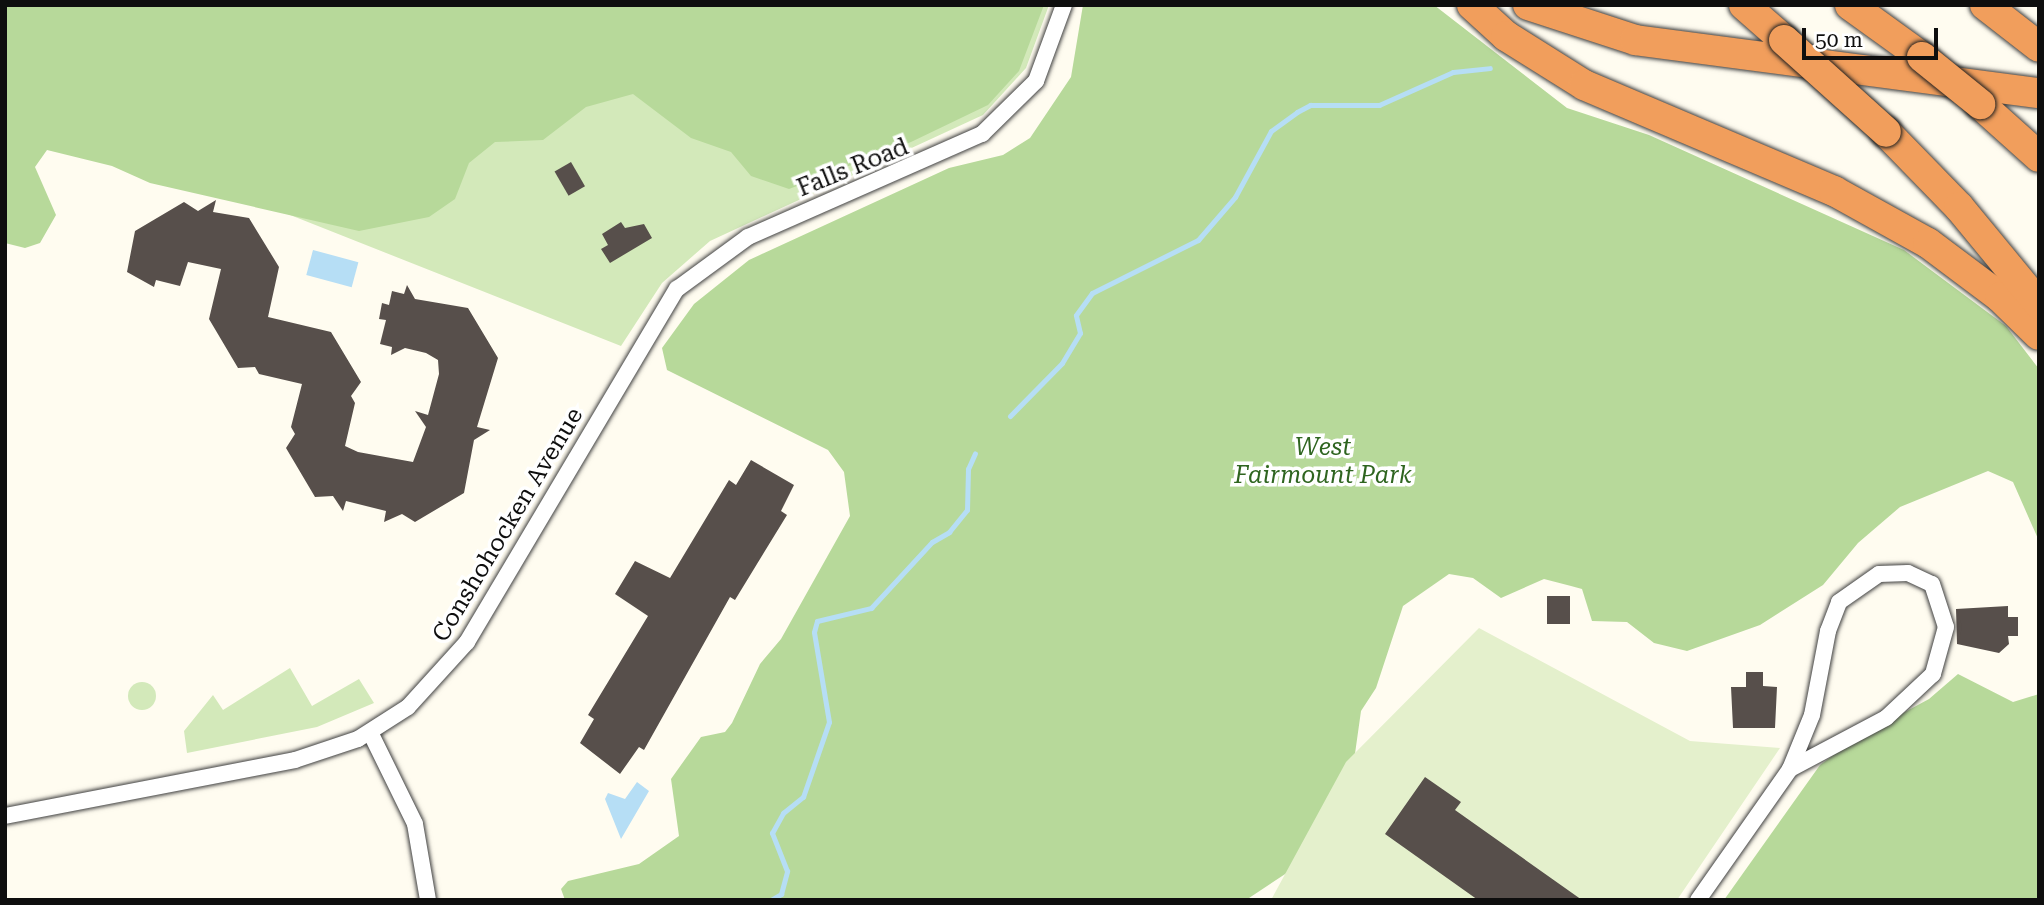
<!DOCTYPE html>
<html>
<head>
<meta charset="utf-8">
<style>
  body { margin:0 }
  #map { position:relative; width:2044px; height:905px; overflow:hidden; background:#fffcf0; font-family:"Roboto Serif",serif }
  div>[style] { position:absolute }
  [style*='--x'] { left:calc(var(--x)*1px); top:calc(var(--y)*1px); width:calc(var(--w)*1px); rotate:calc(var(--a)*1deg) }
  .green>* { inset:0; background:#d3e9ba }
  .round { border-radius:50% }
  .forest>* { inset:0; background:#b7d99a }
  .pitch>* { inset:0; background:#e4f0cc }
  .water>* { inset:0; background:#b6def5; transform-origin:0 0 }
  .stream>* { height:5px; margin:-2.5px; padding:0 2.5px; transform-origin:2.5px; border-radius:2.5px; background:#b6def5 }
  .building>* { inset:0; background:#574f4b; transform-origin:0 0 }
  .roads { filter:drop-shadow(0 0 2px #414141) drop-shadow(0 0 2px #414141) }
  .street>* { height:16px; margin:-8px; padding:0 8px; transform-origin:8px; border-radius:8px; background:#fff }
  .highway>* { height:30px; margin:-15px; padding:0 15px; transform-origin:15px; border-radius:15px; background:#f19e5c }
  .bridges { filter:drop-shadow(0 0 2px #1f1f1f) drop-shadow(0 0 2px #1f1f1f) }
  .highway-bridge>* { height:30px; margin:-15px; padding:0 15px; transform-origin:15px; border-radius:15px; background:#f19e5c }
  span { translate:-50% -50%; white-space:nowrap; text-align:center; line-height:1.15; -webkit-text-stroke:7px #fff; paint-order:stroke }
  .street-label { font-size:24px; color:#0e0e0e }
  .park-label { font-size:24px; color:#2f6520; font-style:italic }
  .frame { position:absolute; inset:0; border:7px solid #0e0e0e; pointer-events:none }
  .scale { position:absolute; left:1802px; top:28px; width:136px; height:32px; box-sizing:border-box; border:4px solid #0e0e0e; border-top:0; padding-left:9px; font-size:21px; line-height:24px; white-space:nowrap; color:#0e0e0e; -webkit-text-stroke:5px #fff; paint-order:stroke }
</style>
</head>
<body>
<div id="map">
  <div class="green">
    <div style="clip-path:polygon(5px 5px,1049px 5px,1026px 68px,983px 115px,710px 241px,662px 283px,621px 346px,270px 207px)"></div>
    <div style="clip-path:polygon(290px 668px,312px 706px,359px 679px,374px 703px,317px 727px,187px 753px,184px 731px,213px 695px,223px 710px)"></div>
    <div class="round" style="left:128px;top:682px;width:28px;height:28px"></div>
  </div>
  <div class="forest">
    <div style="clip-path:polygon(5px 5px,1044px 5px,1019px 71px,988px 105px,911px 142px,789px 189px,751px 176px,731px 152px,691px 138px,633px 94px,586px 107px,543px 140px,495px 142px,469px 163px,455px 199px,429px 217px,359px 231px,150px 183px,112px 166px,47px 150px,35px 167px,56px 215px,40px 243px,25px 248px,5px 243px)"></div>
    <div style="clip-path:polygon(1083px 5px,1434px 5px,1567px 108px,1649px 135px,1904px 250px,2006px 326px,2039px 369px,2039px 541px,2013px 482px,1988px 471px,1900px 507px,1858px 543px,1823px 585px,1760px 625px,1687px 651px,1654px 643px,1627px 622px,1592px 621px,1582px 589px,1571px 586px,1544px 579px,1501px 598px,1473px 578px,1449px 574px,1403px 606px,1376px 688px,1361px 711px,1353px 768px,1311px 857px,1246px 900px,565px 900px,561px 889px,568px 881px,639px 864px,679px 836px,671px 779px,701px 737px,725px 732px,732px 723px,760px 664px,781px 639px,850px 516px,844px 472px,828px 450px,667px 370px,662px 348px,694px 304px,749px 260px,949px 168px,1003px 155px,1030px 138px,1071px 77px)"></div>
    <div style="clip-path:polygon(1958px 674px,2013px 702px,2039px 694px,2039px 900px,1724px 900px,1820px 765px,1857px 738px,1929px 699px)"></div>
  </div>
  <div class="pitch">
    <div style="clip-path:polygon(1479px 628px,1690px 741px,1780px 748px,1677px 900px,1271px 900px,1346px 762px)"></div>
  </div>
  <div class="water">
    <div style="left:313px;top:250px;width:47px;height:26px;rotate:15deg"></div>
    <div style="clip-path:polygon(637px 782px,649px 791px,621px 839px,605px 799px,608px 793px,625px 799px)"></div>
  </div>
  <div class="stream">
    <div style="--x:1010;--y:416;--w:74;--a:-45.5"></div>
    <div style="--x:1062;--y:363;--w:35;--a:-59"></div>
    <div style="--x:1080;--y:333;--w:18;--a:-103"></div>
    <div style="--x:1076;--y:315;--w:27;--a:-54"></div>
    <div style="--x:1092;--y:293;--w:119;--a:-26.6"></div>
    <div style="--x:1198;--y:240;--w:57;--a:-49.3"></div>
    <div style="--x:1235;--y:197;--w:75;--a:-61.4"></div>
    <div style="--x:1271;--y:131;--w:32;--a:-36"></div>
    <div style="--x:1297;--y:112;--w:15;--a:-28"></div>
    <div style="--x:1310;--y:105;--w:69;--a:0"></div>
    <div style="--x:1379;--y:105;--w:81;--a:-24"></div>
    <div style="--x:1453;--y:72;--w:37;--a:-6"></div>
    <div style="--x:771;--y:900;--w:12;--a:-31"></div>
    <div style="--x:781;--y:894;--w:24;--a:-75"></div>
    <div style="--x:787;--y:871;--w:41;--a:-111.5"></div>
    <div style="--x:772;--y:833;--w:23;--a:-61"></div>
    <div style="--x:783;--y:813;--w:26;--a:-39"></div>
    <div style="--x:803;--y:797;--w:79;--a:-70.9"></div>
    <div style="--x:829;--y:722;--w:91;--a:-99.5"></div>
    <div style="--x:814;--y:632;--w:11;--a:-75"></div>
    <div style="--x:817;--y:621;--w:56;--a:-13.5"></div>
    <div style="--x:871;--y:608;--w:90;--a:-47.3"></div>
    <div style="--x:932;--y:542;--w:20;--a:-30"></div>
    <div style="--x:949;--y:532;--w:28;--a:-51"></div>
    <div style="--x:967;--y:510;--w:41;--a:-88.6"></div>
    <div style="--x:968;--y:469;--w:17;--a:-66"></div>
  </div>
  <div class="building">
    <div style="left:571px;top:162px;width:28px;height:19px;rotate:60deg"></div>
    <div style="clip-path:polygon(216px 200px,213px 212px,249px 218px,279px 267px,268px 317px,331px 332px,361px 382px,351px 396px,355px 403px,345px 446px,358px 452px,413px 462px,426px 427px,415px 411px,428px 415px,439px 374px,438px 360px,426px 353px,405px 348px,391px 355px,392px 347px,380px 344px,386px 320px,379px 319px,382px 303px,389px 305px,392px 291px,404px 294px,407px 285px,415px 299px,468px 308px,498px 358px,477px 427px,490px 430px,474px 440px,464px 493px,415px 522px,402px 514px,384px 522px,386px 511px,346px 501px,343px 511px,333px 496px,315px 497px,286px 448px,295px 434px,291px 427px,302px 384px,259px 374px,255px 367px,238px 368px,209px 319px,221px 269px,188px 262px,180px 286px,156px 280px,154px 287px,127px 272px,135px 231px,184px 202px,198px 211px)"></div>
    <div style="clip-path:polygon(621px 222px,625px 228px,644px 224px,652px 238px,610px 263px,601px 249px,608px 245px,602px 234px)"></div>
    <div style="clip-path:polygon(751px 460px,794px 485px,781px 511px,787px 515px,735px 600px,730px 597px,644px 750px,639px 747px,620px 774px,580px 743px,594px 719px,588px 715px,648px 616px,615px 594px,635px 561px,670px 578px,729px 480px,736px 485px)"></div>
    <div style="left:1570px;top:596px;width:28px;height:23px;rotate:90deg"></div>
    <div style="clip-path:polygon(2008px 606px,2008px 617px,2018px 617px,2018px 636px,2008px 636px,2009px 644px,1999px 653px,1957px 644px,1956px 609px)"></div>
    <div style="clip-path:polygon(1746px 672px,1763px 672px,1763px 686px,1777px 687px,1775px 728px,1733px 728px,1731px 687px,1746px 687px)"></div>
    <div style="clip-path:polygon(1425px 777px,1461px 802px,1455px 810px,1582px 900px,1478px 900px,1385px 834px)"></div>
  </div>
  <div class="roads">
    <div class="street">
      <div style="--x:370;--y:732;--w:102;--a:63.9"></div>
      <div style="--x:415;--y:824;--w:77;--a:80.3"></div>
      <div style="--x:5;--y:816;--w:295;--a:-10.9"></div>
      <div style="--x:295;--y:760;--w:66;--a:-18.4"></div>
      <div style="--x:358;--y:739;--w:59;--a:-32.6"></div>
      <div style="--x:408;--y:707;--w:88;--a:-47.8"></div>
      <div style="--x:467;--y:642;--w:411;--a:-59.3"></div>
      <div style="--x:677;--y:289;--w:88;--a:-36.2"></div>
      <div style="--x:748;--y:237;--w:256;--a:-23.8"></div>
      <div style="--x:982;--y:134;--w:76;--a:-44.5"></div>
      <div style="--x:1036;--y:81;--w:81;--a:-69.8"></div>
      <div style="--x:1698;--y:900;--w:160;--a:-54.9"></div>
      <div style="--x:1790;--y:769;--w:58;--a:-67.8"></div>
      <div style="--x:1812;--y:715;--w:86;--a:-79.2"></div>
      <div style="--x:1828;--y:631;--w:31;--a:-69"></div>
      <div style="--x:1839;--y:602;--w:49;--a:-35"></div>
      <div style="--x:1879;--y:574;--w:29;--a:-2"></div>
      <div style="--x:1908;--y:573;--w:26;--a:25"></div>
      <div style="--x:1932;--y:584;--w:45;--a:72"></div>
      <div style="--x:1946;--y:627;--w:49;--a:105.5"></div>
      <div style="--x:1933;--y:674;--w:64;--a:136.9"></div>
      <div style="--x:1886;--y:718;--w:109;--a:152"></div>
    </div>
    <div class="highway">
      <div style="--x:1472;--y:5;--w:46;--a:42.4"></div>
      <div style="--x:1506;--y:36;--w:92;--a:32.1"></div>
      <div style="--x:1584;--y:85;--w:272;--a:23"></div>
      <div style="--x:1834;--y:191;--w:107;--a:29"></div>
      <div style="--x:1928;--y:243;--w:90;--a:36.9"></div>
      <div style="--x:2000;--y:297;--w:54;--a:44.3"></div>
      <div style="--x:1528;--y:5;--w:113;--a:18.1"></div>
      <div style="--x:1635;--y:40;--w:407;--a:7.5"></div>
      <div style="--x:1744;--y:5;--w:53;--a:41.2"></div>
      <div style="--x:1850;--y:5;--w:89;--a:35.8"></div>
      <div style="--x:1985;--y:5;--w:68;--a:37.9"></div>
      <div style="--x:1980;--y:104;--w:79;--a:41.9"></div>
      <div style="--x:1886;--y:132;--w:105;--a:45.8"></div>
      <div style="--x:1959;--y:207;--w:126;--a:50.5"></div>
    </div>
  </div>
  <div class="bridges">
    <div class="highway-bridge">
      <div style="--x:1784;--y:40;--w:137;--a:42"></div>
      <div style="--x:1922;--y:57;--w:75;--a:39"></div>
    </div>
  </div>
  <div class="street-label">
    <span style="left:853px;top:168px;rotate:-22deg">Falls Road</span>
    <span style="left:508px;top:525px;rotate:-59deg">Conshohocken Avenue</span>
  </div>
  <div class="park-label">
    <span style="left:1323px;top:462px">West<br>Fairmount Park</span>
  </div>
  <div class="frame"></div>
  <div class="scale">50 m</div>
</div>
</body>
</html>
